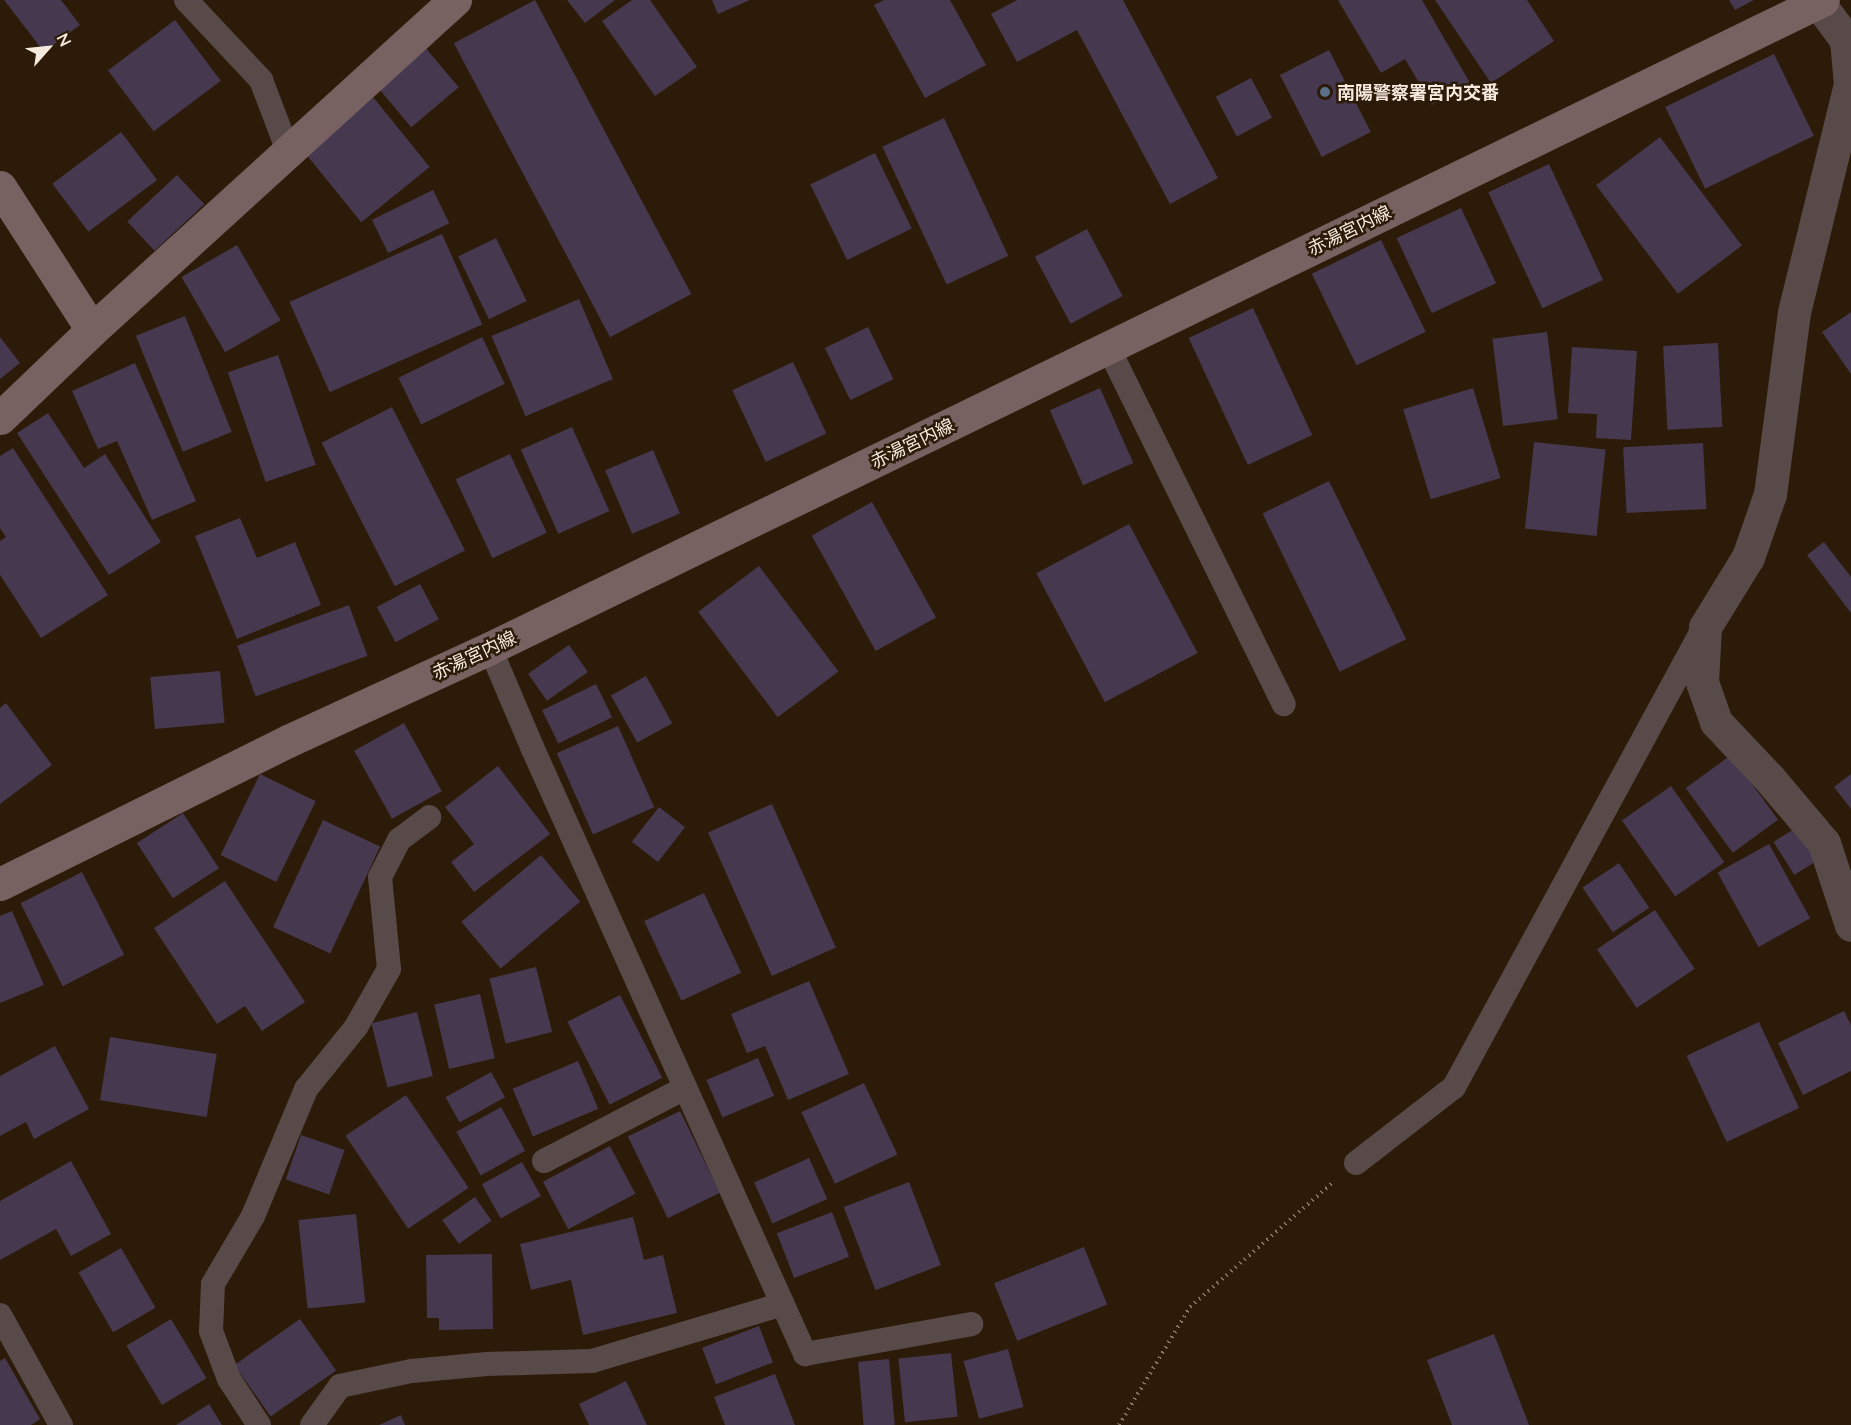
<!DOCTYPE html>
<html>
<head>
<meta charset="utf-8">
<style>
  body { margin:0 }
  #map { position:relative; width:1851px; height:1425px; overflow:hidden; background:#2c1b08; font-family:Lato,"Noto Sans JP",sans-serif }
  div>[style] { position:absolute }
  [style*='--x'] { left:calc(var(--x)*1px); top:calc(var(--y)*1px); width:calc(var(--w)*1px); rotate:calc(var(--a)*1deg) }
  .building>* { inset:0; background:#46384e; transform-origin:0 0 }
  .path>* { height:4px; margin-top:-2px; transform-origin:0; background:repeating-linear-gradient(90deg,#857666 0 1.5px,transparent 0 6px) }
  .lane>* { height:24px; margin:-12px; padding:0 12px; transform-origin:12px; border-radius:12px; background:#584a49 }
  .street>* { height:33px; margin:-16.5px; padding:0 16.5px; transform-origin:16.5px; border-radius:16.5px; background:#584a49 }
  .secondary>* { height:33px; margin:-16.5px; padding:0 16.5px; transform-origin:16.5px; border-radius:16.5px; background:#776261 }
  .dots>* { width:16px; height:16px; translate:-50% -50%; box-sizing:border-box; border:3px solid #2c1b08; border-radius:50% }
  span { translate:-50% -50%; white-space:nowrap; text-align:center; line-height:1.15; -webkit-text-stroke:5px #2c1b08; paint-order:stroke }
  .poi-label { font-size:18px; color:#f6eade; font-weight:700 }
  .left { translate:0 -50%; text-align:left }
  .street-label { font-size:18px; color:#f6eade }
  .north { position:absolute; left:18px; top:18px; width:60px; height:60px; -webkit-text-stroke:4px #2c1b08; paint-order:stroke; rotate:63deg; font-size:16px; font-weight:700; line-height:24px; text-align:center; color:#f6eade }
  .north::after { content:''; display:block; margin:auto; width:21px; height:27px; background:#f6eade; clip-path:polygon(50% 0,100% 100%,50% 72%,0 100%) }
</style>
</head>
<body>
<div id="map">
  <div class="building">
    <div style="clip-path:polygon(4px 0,61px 0,80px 25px,44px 52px)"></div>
    <div style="left:535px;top:0;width:333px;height:92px;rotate:62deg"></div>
    <div style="clip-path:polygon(567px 0,615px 0,585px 23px)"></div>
    <div style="clip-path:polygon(632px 0,650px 0,697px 67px,655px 96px,602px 21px)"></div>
    <div style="clip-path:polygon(712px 0,750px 0,718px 14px)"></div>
    <div style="clip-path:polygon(884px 0,950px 0,986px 65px,925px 98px,874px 5px)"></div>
    <div style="clip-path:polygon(1017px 0,1123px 0,1218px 178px,1170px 204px,1077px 30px,1017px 62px,991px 14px)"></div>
    <div style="clip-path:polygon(1338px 0,1422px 0,1470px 83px,1432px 105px,1405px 59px,1381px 73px)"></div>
    <div style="clip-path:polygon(1435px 0,1527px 0,1554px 41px,1491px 83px)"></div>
    <div style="clip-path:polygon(1729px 0,1754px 0,1735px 10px)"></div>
    <div style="left:175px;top:20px;width:76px;height:84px;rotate:53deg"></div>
    <div style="left:424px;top:46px;width:54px;height:62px;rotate:50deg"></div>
    <div style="left:1329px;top:50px;width:92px;height:55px;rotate:63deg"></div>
    <div style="left:1774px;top:54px;width:91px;height:121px;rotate:64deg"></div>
    <div style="left:1251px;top:78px;width:45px;height:40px;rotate:62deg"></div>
    <div style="left:373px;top:97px;width:90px;height:88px;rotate:51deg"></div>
    <div style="left:944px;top:118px;width:152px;height:68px;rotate:65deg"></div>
    <div style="left:121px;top:132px;width:60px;height:86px;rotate:53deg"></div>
    <div style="left:1660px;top:137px;width:136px;height:80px;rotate:53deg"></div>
    <div style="left:875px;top:153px;width:84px;height:72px;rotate:64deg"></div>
    <div style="left:1549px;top:164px;width:128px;height:67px;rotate:65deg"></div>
    <div style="left:177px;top:175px;width:40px;height:68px;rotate:47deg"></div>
    <div style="left:433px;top:190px;width:37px;height:68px;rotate:64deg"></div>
    <div style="left:1461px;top:208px;width:83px;height:71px;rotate:65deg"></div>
    <div style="left:1087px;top:229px;width:76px;height:59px;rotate:62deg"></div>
    <div style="left:442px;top:234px;width:99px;height:167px;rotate:66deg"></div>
    <div style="left:496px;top:238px;width:70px;height:42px;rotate:64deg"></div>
    <div style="left:1381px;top:240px;width:102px;height:77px;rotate:64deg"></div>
    <div style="left:237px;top:245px;width:87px;height:64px;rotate:60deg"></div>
    <div style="left:579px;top:299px;width:87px;height:95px;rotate:67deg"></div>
    <div style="left:1253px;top:308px;width:140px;height:71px;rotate:65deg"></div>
    <div style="clip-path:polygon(1851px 312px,1851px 374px,1822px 332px)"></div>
    <div style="left:185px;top:316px;width:125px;height:53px;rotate:68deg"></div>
    <div style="left:868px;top:327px;width:58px;height:48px;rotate:64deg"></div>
    <div style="left:1547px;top:332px;width:88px;height:55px;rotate:83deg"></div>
    <div style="clip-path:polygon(0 337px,20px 363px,0 379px)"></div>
    <div style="left:482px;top:337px;width:52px;height:93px;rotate:64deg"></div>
    <div style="left:1718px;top:343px;width:84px;height:55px;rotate:87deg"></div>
    <div style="clip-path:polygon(1572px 347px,1637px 351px,1631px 440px,1596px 438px,1597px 414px,1568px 413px)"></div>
    <div style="left:278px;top:355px;width:116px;height:53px;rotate:71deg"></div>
    <div style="left:793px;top:362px;width:79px;height:67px;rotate:65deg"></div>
    <div style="clip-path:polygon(135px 363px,196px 501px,152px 520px,117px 441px,98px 449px,72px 391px)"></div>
    <div style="left:1100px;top:388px;width:82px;height:55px;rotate:66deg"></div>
    <div style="left:1473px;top:388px;width:94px;height:73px;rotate:73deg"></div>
    <div style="left:392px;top:407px;width:161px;height:79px;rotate:63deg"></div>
    <div style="clip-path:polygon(48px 413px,84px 468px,105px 454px,161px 542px,109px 575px,17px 433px)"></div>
    <div style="left:572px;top:427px;width:92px;height:56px;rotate:66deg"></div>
    <div style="left:1534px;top:442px;width:72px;height:87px;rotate:6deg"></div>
    <div style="left:1703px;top:443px;width:66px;height:80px;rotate:87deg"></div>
    <div style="clip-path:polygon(13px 448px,108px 595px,41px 638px,0 575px,0 541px,6px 537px,0 528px,0 456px)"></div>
    <div style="left:653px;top:450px;width:69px;height:52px;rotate:67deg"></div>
    <div style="left:510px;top:454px;width:87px;height:60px;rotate:65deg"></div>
    <div style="left:1329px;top:481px;width:176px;height:74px;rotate:64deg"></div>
    <div style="left:872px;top:502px;width:132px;height:69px;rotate:61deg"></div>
    <div style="clip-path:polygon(240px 518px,257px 558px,295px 542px,321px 605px,237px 639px,195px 536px)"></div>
    <div style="left:1129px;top:524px;width:146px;height:105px;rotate:62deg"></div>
    <div style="clip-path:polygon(1824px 542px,1851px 577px,1851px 613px,1807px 555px)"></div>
    <div style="left:759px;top:566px;width:132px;height:76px;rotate:53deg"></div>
    <div style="left:420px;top:584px;width:40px;height:49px;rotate:62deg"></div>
    <div style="left:349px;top:605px;width:54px;height:119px;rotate:70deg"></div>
    <div style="left:569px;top:645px;width:33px;height:50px;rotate:55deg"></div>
    <div style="left:220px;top:671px;width:52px;height:70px;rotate:85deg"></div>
    <div style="left:646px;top:676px;width:54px;height:40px;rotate:61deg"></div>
    <div style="left:596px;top:684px;width:37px;height:60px;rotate:64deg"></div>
    <div style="clip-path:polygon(6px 703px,52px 765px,0 804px,0 708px)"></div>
    <div style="left:404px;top:723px;width:78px;height:57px;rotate:61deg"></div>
    <div style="left:618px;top:726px;width:89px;height:67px;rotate:66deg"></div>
    <div style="left:1731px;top:755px;width:80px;height:56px;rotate:54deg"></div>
    <div style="clip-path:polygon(498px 766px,550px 834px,474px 892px,451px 862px,474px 844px,445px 807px)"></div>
    <div style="left:260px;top:774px;width:62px;height:90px;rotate:26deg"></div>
    <div style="clip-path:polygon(1851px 774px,1851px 809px,1834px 787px)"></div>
    <div style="left:1671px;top:786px;width:93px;height:60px;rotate:55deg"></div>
    <div style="left:772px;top:804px;width:157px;height:70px;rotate:66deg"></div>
    <div style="left:659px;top:807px;width:33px;height:44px;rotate:38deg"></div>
    <div style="left:183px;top:813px;width:66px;height:55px;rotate:57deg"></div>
    <div style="left:323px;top:820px;width:63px;height:118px;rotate:25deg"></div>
    <div style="left:1799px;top:826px;width:39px;height:30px;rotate:58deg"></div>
    <div style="left:1769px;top:844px;width:85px;height:59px;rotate:61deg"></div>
    <div style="left:541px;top:855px;width:61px;height:104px;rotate:50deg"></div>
    <div style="left:1619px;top:863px;width:54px;height:44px;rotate:56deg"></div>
    <div style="left:82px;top:872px;width:93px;height:69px;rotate:63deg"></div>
    <div style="clip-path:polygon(225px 881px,305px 1002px,262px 1031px,245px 1006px,217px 1024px,154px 928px)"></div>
    <div style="left:704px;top:893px;width:88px;height:66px;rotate:65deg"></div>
    <div style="left:1655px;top:910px;width:71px;height:70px;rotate:56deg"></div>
    <div style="clip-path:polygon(12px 911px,44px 985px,0 1003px,0 916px)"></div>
    <div style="left:536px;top:967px;width:67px;height:48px;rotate:76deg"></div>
    <div style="clip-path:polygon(809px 981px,849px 1074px,788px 1100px,765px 1046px,747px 1053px,731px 1014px)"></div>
    <div style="left:480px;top:994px;width:66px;height:47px;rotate:77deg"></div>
    <div style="left:620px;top:995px;width:93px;height:59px;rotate:63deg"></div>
    <div style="clip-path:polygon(1844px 1011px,1851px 1025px,1851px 1071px,1803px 1095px,1778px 1043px)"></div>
    <div style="left:417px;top:1012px;width:66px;height:47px;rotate:76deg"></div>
    <div style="left:1759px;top:1022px;width:95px;height:80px;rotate:65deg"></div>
    <div style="left:110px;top:1037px;width:108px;height:64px;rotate:9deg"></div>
    <div style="clip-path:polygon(55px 1046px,89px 1109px,34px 1139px,26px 1122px,0 1136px,0 1076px)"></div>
    <div style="left:758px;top:1058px;width:41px;height:56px;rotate:67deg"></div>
    <div style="left:578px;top:1061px;width:52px;height:71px;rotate:67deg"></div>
    <div style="left:491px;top:1072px;width:29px;height:52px;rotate:61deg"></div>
    <div style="left:864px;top:1083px;width:79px;height:69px;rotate:65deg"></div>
    <div style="left:406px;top:1095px;width:112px;height:73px;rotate:56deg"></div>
    <div style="left:501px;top:1107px;width:50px;height:51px;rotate:61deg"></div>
    <div style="left:680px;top:1111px;width:91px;height:58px;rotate:64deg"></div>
    <div style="left:301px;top:1135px;width:46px;height:47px;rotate:19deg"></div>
    <div style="left:610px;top:1146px;width:54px;height:76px;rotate:62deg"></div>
    <div style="left:809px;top:1158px;width:45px;height:60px;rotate:66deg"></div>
    <div style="clip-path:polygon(71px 1161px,111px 1234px,71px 1256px,56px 1229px,0 1260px,0 1201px)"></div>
    <div style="left:522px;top:1162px;width:39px;height:46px;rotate:61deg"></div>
    <div style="left:909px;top:1182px;width:89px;height:70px;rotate:69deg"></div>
    <div style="left:475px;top:1197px;width:29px;height:40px;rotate:55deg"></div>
    <div style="left:832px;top:1212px;width:48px;height:59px;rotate:69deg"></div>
    <div style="left:356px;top:1214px;width:89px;height:58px;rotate:84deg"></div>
    <div style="clip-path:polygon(633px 1217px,644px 1260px,663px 1255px,677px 1313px,583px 1335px,571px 1280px,531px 1290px,520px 1244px)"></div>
    <div style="left:1084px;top:1247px;width:62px;height:97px;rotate:68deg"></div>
    <div style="left:121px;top:1248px;width:69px;height:49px;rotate:60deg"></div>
    <div style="clip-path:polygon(492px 1254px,493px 1329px,439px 1330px,439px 1318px,427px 1318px,426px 1255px)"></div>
    <div style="left:171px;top:1319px;width:69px;height:52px;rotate:59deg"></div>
    <div style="left:300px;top:1319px;width:63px;height:80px;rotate:55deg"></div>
    <div style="left:759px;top:1326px;width:39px;height:61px;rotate:69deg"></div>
    <div style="clip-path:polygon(1494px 1334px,1529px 1425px,1452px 1425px,1427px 1360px)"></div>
    <div style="left:1008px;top:1349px;width:60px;height:46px;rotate:75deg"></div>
    <div style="left:951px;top:1353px;width:64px;height:53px;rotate:84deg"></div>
    <div style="clip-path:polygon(5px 1358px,40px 1419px,31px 1425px,0 1425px,0 1361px)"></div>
    <div style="left:889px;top:1359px;width:66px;height:31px;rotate:85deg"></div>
    <div style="clip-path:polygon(775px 1374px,795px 1425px,725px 1425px,714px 1397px)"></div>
    <div style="clip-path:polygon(626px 1381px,647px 1425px,589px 1425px,579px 1404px)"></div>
    <div style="clip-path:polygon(209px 1404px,222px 1425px,176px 1425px)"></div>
    <div style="clip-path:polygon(401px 1415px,405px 1425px,379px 1425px)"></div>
  </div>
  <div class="path">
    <div style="--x:1119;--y:1425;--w:138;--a:-59"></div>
    <div style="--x:1190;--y:1307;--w:189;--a:-41.1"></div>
  </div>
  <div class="lane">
    <div style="--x:186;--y:0;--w:110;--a:46.8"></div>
    <div style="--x:261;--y:80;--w:76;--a:69.2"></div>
    <div style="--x:1108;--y:347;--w:398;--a:63.8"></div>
    <div style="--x:490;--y:648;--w:108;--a:67"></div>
    <div style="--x:532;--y:747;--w:666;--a:65.78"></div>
    <div style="--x:805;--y:1354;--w:169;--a:-10.2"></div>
    <div style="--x:544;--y:1161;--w:159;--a:-27.4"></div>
    <div style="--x:1356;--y:1163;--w:124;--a:-37.8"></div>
    <div style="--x:1454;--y:1087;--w:519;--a:-61.46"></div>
    <div style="--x:0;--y:1315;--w:126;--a:61"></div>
    <div style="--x:259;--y:1425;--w:55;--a:-123.1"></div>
    <div style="--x:229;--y:1379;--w:51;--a:-110.6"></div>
    <div style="--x:211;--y:1331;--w:47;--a:-87.6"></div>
    <div style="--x:213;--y:1284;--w:79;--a:-59.5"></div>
    <div style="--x:253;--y:1216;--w:138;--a:-67.3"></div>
    <div style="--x:306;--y:1089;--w:80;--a:-51.1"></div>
    <div style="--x:356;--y:1027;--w:67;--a:-60.4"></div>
    <div style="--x:389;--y:969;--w:92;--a:-95.6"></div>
    <div style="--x:380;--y:877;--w:42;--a:-62.8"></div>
    <div style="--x:399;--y:840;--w:38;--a:-37"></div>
    <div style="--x:312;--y:1425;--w:48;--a:-54.3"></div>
    <div style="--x:340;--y:1386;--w:74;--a:-11.8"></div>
    <div style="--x:412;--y:1371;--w:75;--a:-5.3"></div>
    <div style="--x:487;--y:1364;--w:105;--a:-1.6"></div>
    <div style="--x:592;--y:1361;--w:199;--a:-16.6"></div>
  </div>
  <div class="street">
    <div style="--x:1818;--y:2;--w:47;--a:53.6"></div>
    <div style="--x:1846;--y:40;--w:44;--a:84.8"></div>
    <div style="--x:1850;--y:84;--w:235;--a:103.8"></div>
    <div style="--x:1794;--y:312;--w:184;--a:97.5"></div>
    <div style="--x:1770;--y:494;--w:67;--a:109.2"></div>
    <div style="--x:1748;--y:557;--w:82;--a:121.6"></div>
    <div style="--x:1705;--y:627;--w:55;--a:93.1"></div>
    <div style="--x:1702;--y:682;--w:42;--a:70.7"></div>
    <div style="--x:1716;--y:722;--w:77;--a:46.6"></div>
    <div style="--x:1769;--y:778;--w:85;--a:49.8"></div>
    <div style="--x:1824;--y:843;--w:86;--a:71.8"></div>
  </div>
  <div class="secondary">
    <div style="--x:0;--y:187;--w:170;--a:57.2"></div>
    <div style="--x:0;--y:418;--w:127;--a:-43.7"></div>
    <div style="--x:92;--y:330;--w:491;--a:-42.3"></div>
    <div style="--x:0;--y:884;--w:322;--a:-26.4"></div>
    <div style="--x:288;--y:741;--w:222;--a:-24.7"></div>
    <div style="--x:490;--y:648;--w:1482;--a:-25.93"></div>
  </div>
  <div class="dots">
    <div style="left:1325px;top:92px;background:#5c6f8a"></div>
  </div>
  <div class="poi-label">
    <span class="left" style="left:1337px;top:92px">南陽警察署宮内交番</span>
  </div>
  <div class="street-label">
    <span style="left:1349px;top:230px;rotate:-26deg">赤湯宮内線</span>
    <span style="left:912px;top:443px;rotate:-26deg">赤湯宮内線</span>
    <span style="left:474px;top:655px;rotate:-25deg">赤湯宮内線</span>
  </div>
  <div class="north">N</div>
</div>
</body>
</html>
